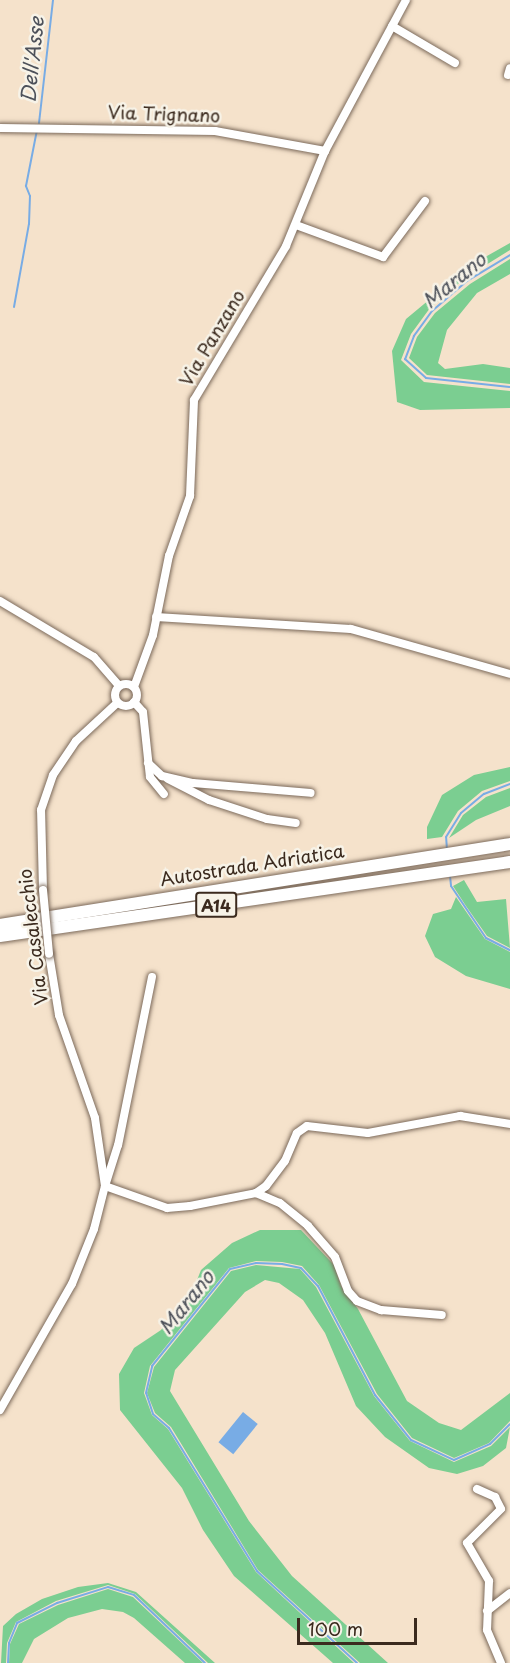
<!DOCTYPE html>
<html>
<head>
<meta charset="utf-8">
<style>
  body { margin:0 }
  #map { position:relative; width:510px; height:1663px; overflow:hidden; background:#f5e2cb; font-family:"Playpen Sans",sans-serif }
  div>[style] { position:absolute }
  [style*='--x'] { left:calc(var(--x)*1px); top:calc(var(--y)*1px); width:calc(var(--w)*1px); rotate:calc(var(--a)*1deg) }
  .green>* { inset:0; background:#7bce91 }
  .water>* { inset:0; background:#78ace5; transform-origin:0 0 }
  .stream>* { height:2px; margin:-1px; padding:0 1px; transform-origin:1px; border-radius:1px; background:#78ace5 }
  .roads { filter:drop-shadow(0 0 2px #7c6a5b) drop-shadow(0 0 2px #7c6a5b) }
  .minor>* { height:8px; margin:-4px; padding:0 4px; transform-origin:4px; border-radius:4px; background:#fff }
  .minor>.ring { margin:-4px; padding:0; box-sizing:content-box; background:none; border:8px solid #fff; border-radius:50% }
  .highway>* { height:12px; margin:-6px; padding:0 6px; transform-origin:6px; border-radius:6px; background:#fff }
  .bridges { filter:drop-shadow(0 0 2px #7c6a5b) drop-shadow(0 0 2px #7c6a5b) }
  .minor-bridge>* { height:8px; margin:-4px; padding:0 4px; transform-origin:4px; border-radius:4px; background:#fff }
  span { translate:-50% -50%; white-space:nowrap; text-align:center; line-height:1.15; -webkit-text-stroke:5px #f7f3e8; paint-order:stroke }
  .shield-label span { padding:2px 4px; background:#f7f3e8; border:2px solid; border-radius:4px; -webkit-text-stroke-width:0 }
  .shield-label { font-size:16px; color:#3b2a1e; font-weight:700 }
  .street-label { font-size:18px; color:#3b2a1e }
  .water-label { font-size:20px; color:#4d515a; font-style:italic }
  .scale { position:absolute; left:297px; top:1618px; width:120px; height:27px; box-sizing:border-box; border:3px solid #3b2a1e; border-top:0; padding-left:8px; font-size:18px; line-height:21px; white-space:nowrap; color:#3b2a1e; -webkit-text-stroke:4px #f7f3e8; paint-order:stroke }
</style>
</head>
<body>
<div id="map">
  <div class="green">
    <div style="clip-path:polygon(510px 243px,510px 250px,465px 278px,430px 308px,411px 334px,401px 360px,424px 382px,510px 391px,510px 408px,420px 410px,397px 402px,392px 351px,406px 319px,471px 265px)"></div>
    <div style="clip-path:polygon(510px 259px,510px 274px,477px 293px,447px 330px,438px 363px,445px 369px,483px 364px,510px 368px,510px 384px,427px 375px,409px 358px,417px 337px,435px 313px,470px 284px)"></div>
    <div style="clip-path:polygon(510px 767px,510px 781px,482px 791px,458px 811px,442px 837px,427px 839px,427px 827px,442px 795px,474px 775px)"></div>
    <div style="clip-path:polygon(510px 788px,510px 806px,476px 820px,449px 838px,463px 815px,486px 797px)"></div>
    <div style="clip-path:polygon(464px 880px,477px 902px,506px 899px,510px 948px,487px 936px,466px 906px,453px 886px)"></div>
    <div style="clip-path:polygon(456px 897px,485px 939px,510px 952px,510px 989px,466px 976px,435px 957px,425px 936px,433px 914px,451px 909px)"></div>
    <div style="clip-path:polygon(260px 1230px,301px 1230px,317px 1247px,334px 1265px,341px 1286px,358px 1309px,407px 1401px,439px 1423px,461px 1430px,510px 1393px,510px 1421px,489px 1443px,454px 1458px,412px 1438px,377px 1394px,319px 1285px,302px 1266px,282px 1262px,256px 1261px,229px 1268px,150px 1366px,144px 1393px,152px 1415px,168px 1429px,256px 1572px,354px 1663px,333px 1663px,234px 1576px,203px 1530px,182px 1488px,120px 1410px,119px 1374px,134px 1348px,161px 1330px,193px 1290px,201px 1270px,232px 1243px)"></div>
    <div style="clip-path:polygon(256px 1265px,300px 1269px,316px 1287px,374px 1396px,410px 1441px,454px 1462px,491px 1446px,510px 1427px,506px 1448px,483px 1466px,457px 1474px,429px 1468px,385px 1437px,356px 1406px,325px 1333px,303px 1300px,279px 1283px,265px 1280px,245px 1292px,175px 1370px,170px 1391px,249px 1521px,292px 1576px,388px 1663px,360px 1663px,258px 1570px,171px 1427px,155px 1413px,147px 1393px,154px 1367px,231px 1271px)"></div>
    <div style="clip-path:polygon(108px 1583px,136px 1592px,215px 1663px,208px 1663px,135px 1594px,108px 1585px,56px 1601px,16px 1622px,7px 1643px,6px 1663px,1px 1663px,3px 1626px,16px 1614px,42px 1599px,78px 1587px)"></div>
    <div style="clip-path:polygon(108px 1589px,133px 1597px,203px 1663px,185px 1663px,134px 1618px,123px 1612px,102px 1609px,68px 1618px,34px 1639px,22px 1663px,9px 1663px,10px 1644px,19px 1624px,58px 1605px)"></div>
  </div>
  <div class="water">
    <div style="left:243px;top:1412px;width:19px;height:39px;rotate:39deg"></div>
  </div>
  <div class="stream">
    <div style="--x:39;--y:123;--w:124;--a:-83.5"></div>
    <div style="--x:510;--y:255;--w:50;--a:148.8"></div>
    <div style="--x:467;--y:281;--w:46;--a:139.4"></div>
    <div style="--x:432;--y:311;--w:31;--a:126"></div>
    <div style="--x:414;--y:336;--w:25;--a:111"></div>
    <div style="--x:405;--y:359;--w:28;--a:42"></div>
    <div style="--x:426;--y:378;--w:84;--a:6.1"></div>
    <div style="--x:14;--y:307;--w:84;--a:-79.8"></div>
    <div style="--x:29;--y:224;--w:28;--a:-88"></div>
    <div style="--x:30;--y:196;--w:11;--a:-112"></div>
    <div style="--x:26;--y:186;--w:57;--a:-78.9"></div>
    <div style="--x:447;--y:850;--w:13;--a:-94"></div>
    <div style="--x:446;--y:837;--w:28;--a:-58"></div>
    <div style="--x:461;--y:813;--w:30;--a:-40"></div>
    <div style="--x:484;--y:794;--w:28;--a:-21"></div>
    <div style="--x:450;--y:876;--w:10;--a:84"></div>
    <div style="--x:451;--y:886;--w:63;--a:56.1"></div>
    <div style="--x:486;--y:938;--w:27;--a:27"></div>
    <div style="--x:8;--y:1663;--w:20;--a:-87"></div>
    <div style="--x:9;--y:1643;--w:22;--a:-68"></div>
    <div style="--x:17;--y:1623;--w:45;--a:-26.6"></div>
    <div style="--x:57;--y:1603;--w:53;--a:-17.4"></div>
    <div style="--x:108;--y:1587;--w:27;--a:17"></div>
    <div style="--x:134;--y:1595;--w:98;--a:43.8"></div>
    <div style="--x:357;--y:1663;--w:136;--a:-137.4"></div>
    <div style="--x:257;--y:1571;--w:168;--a:-121.6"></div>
    <div style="--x:169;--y:1428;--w:21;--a:-139"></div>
    <div style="--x:153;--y:1414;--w:22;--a:-108"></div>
    <div style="--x:146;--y:1393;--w:28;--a:-77"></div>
    <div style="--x:152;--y:1366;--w:124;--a:-51.2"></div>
    <div style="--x:230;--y:1269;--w:27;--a:-13"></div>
    <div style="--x:256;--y:1263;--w:26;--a:2"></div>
    <div style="--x:282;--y:1264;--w:19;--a:12"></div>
    <div style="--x:301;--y:1268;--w:25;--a:47"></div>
    <div style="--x:318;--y:1286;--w:123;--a:62.4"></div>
    <div style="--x:375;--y:1395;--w:58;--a:51.3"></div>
    <div style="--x:411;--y:1440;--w:47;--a:24.9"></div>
    <div style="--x:454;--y:1460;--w:39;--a:-24"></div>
    <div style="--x:490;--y:1444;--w:28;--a:-45"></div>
  </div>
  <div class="roads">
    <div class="minor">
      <div style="--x:392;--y:26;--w:73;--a:30.4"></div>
      <div style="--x:508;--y:75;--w:7;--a:-74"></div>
      <div style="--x:0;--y:128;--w:215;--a:0.8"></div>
      <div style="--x:215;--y:131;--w:112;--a:10.3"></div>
      <div style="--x:296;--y:225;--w:93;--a:20.2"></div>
      <div style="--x:383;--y:257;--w:70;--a:-53.1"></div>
      <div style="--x:0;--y:601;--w:109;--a:30.8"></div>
      <div style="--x:94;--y:657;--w:38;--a:49"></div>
      <div style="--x:156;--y:617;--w:195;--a:3.5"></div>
      <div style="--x:351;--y:629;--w:165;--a:15.8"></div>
      <div class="ring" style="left:115px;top:684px;width:14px;height:14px"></div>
      <div style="--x:134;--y:687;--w:55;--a:-69.9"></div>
      <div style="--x:153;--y:635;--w:81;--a:-78.6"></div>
      <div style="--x:169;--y:556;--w:64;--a:-70.7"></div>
      <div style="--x:190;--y:496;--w:96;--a:-87.6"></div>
      <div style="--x:194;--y:400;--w:179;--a:-59.1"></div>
      <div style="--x:286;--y:246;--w:103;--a:-67.7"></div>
      <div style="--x:325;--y:151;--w:171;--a:-61.8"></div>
      <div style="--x:134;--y:702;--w:13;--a:48"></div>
      <div style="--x:143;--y:712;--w:65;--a:83.9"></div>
      <div style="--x:150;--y:777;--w:22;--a:51"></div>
      <div style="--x:148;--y:763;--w:19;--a:43"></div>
      <div style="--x:162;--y:776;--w:32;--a:13"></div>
      <div style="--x:193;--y:783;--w:118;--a:4.8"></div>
      <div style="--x:168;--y:779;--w:46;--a:27.1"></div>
      <div style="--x:209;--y:800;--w:61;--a:18.1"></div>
      <div style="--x:267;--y:819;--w:29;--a:8"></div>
      <div style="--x:43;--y:890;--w:80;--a:-91.4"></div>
      <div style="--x:41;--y:810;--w:37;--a:-71"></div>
      <div style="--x:53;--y:775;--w:41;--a:-55.9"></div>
      <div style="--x:76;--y:741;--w:56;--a:-42.8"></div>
      <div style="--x:152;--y:977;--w:171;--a:101.4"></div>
      <div style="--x:118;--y:1145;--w:43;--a:107.6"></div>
      <div style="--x:105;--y:1186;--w:66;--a:19.5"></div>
      <div style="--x:167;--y:1208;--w:23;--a:-5"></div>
      <div style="--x:190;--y:1206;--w:67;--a:-11.1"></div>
      <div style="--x:256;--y:1193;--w:12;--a:-35"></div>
      <div style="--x:266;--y:1186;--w:31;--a:-53"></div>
      <div style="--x:285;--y:1161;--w:30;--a:-67"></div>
      <div style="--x:297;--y:1133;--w:12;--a:-35"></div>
      <div style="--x:307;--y:1126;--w:61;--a:6.5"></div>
      <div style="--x:368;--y:1133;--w:94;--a:-10.5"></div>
      <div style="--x:460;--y:1116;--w:51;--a:9.1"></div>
      <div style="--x:256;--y:1193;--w:26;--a:23"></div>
      <div style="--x:280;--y:1203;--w:36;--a:39"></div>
      <div style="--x:308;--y:1226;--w:41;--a:48.9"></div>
      <div style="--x:335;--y:1257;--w:36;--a:69"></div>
      <div style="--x:348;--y:1291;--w:13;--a:48"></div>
      <div style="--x:357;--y:1301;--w:26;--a:21"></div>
      <div style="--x:381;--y:1310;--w:61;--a:4.7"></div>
      <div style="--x:0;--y:1410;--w:145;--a:-60.3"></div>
      <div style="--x:72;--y:1284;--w:59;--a:-68.2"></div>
      <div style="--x:94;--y:1229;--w:44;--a:-75.7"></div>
      <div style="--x:105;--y:1186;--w:69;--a:-98.4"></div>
      <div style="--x:95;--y:1118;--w:109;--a:-109.3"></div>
      <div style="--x:59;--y:1015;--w:62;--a:-99.3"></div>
      <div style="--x:477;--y:1489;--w:20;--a:24"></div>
      <div style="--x:495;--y:1497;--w:13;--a:63"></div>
      <div style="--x:501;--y:1509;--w:48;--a:135"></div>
      <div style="--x:467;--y:1543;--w:44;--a:59.9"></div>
      <div style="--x:489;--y:1581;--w:49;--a:92.3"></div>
      <div style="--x:487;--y:1630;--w:36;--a:67"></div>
      <div style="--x:487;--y:1611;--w:29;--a:-38"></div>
    </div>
    <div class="highway">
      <div style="--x:0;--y:925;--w:516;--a:-9.02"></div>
      <div style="--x:0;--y:936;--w:515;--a:-8.26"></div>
    </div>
  </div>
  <div class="bridges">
    <div class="minor-bridge">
      <div style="--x:43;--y:890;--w:64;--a:84.6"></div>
    </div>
  </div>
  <div class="shield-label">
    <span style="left:216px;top:905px">A14</span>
  </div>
  <div class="street-label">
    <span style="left:164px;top:114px;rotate:2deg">Via Trignano</span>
    <span style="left:212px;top:338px;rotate:-59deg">Via Panzano</span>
    <span style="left:252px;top:865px;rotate:-9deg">Autostrada Adriatica</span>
    <span style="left:33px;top:937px;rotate:-97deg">Via Casalecchio</span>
  </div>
  <div class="water-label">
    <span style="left:32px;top:60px;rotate:-84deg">Dell'Asse</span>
    <span style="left:454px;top:280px;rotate:-39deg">Marano</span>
    <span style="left:186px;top:1302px;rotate:-51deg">Marano</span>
  </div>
  <div class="scale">100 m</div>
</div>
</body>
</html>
